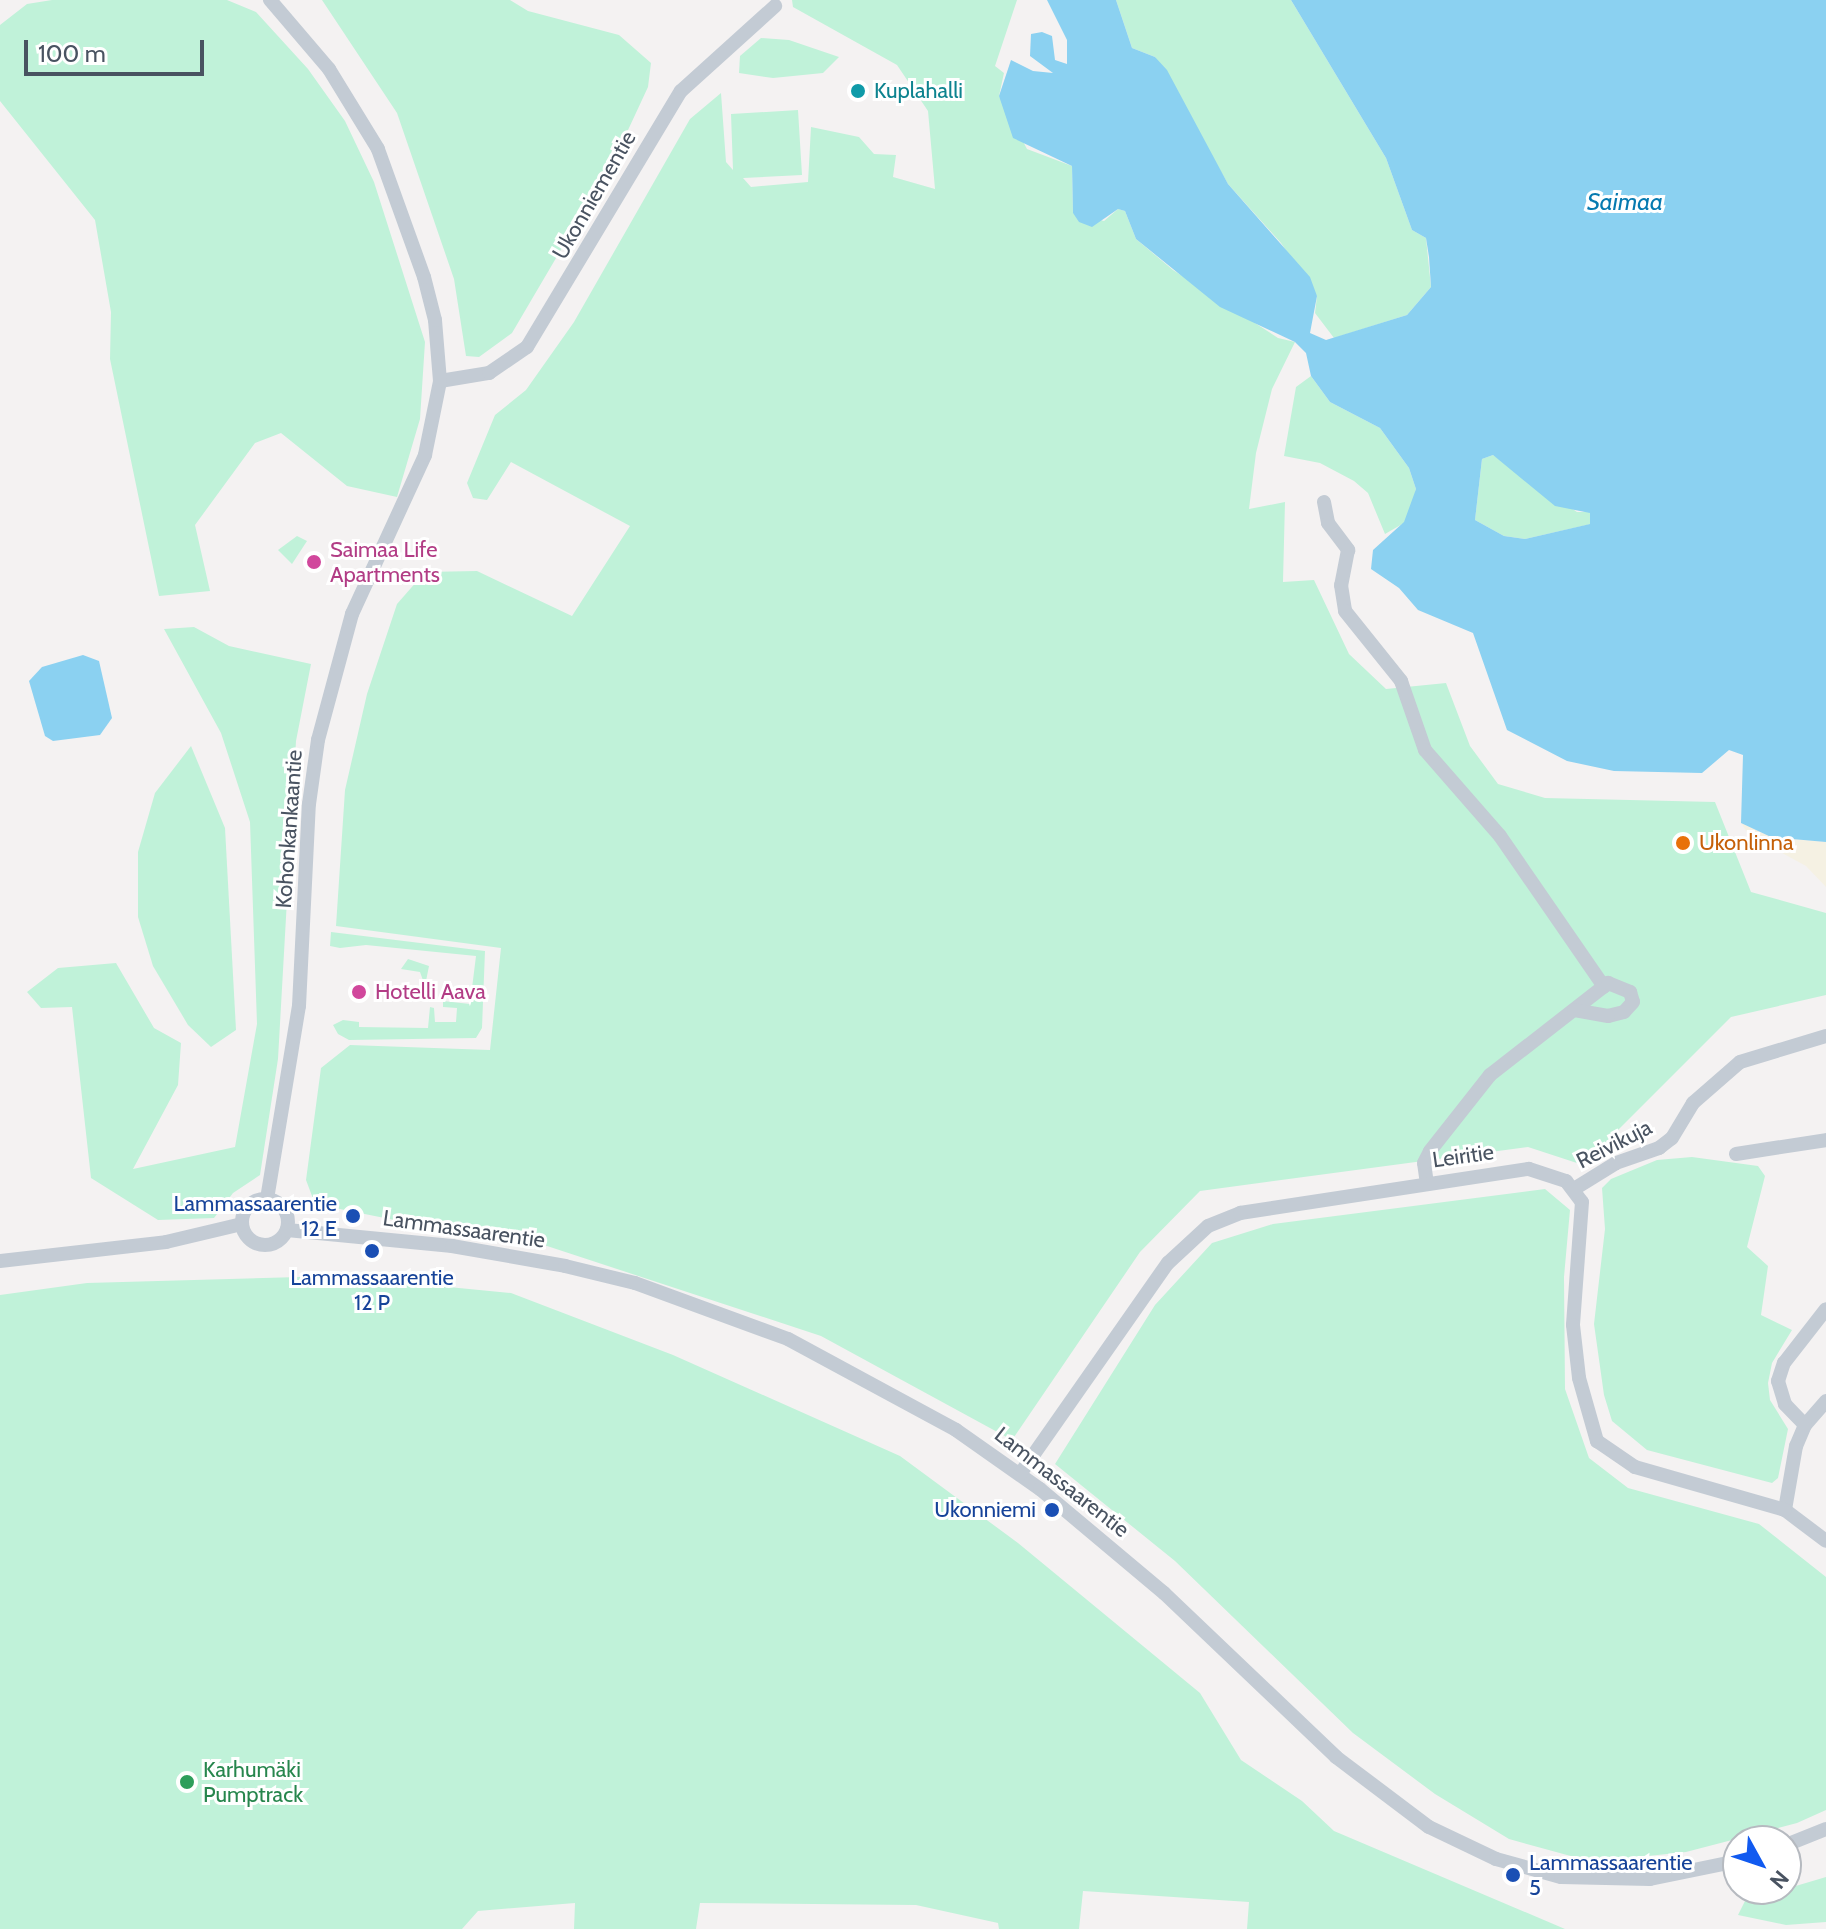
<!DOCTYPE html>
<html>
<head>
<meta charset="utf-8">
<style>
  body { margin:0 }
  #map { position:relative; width:1826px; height:1929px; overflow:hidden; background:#f4f2f2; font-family:Cabin,sans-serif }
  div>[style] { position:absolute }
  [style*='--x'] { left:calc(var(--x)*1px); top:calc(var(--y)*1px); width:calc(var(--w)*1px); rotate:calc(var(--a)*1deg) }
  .green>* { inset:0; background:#c0f2d9 }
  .sand>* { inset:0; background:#f5f1e3 }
  .water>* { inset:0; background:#8bd1f1 }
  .minor>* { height:14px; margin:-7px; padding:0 7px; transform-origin:7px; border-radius:7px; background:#c3cbd4 }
  .minor>.ring { margin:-7px; padding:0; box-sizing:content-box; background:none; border:14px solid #c3cbd4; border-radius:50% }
  .dots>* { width:22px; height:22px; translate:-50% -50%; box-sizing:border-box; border:4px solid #fff; border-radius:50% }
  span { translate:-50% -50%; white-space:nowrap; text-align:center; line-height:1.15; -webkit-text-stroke:6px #fff; paint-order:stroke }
  .culture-label { font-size:22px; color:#0d838f }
  .left { translate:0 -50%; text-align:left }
  .street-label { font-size:22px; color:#495361 }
  .hotel-label { font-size:22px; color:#b23c85 }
  .food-label { font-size:22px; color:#c56008 }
  .transit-label { font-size:22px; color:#164399 }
  .right { translate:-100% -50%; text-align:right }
  .leisure-label { font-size:22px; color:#27864d }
  .water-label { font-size:24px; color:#067ab0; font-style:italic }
  .north { position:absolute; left:1722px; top:1825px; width:80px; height:80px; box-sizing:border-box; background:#fff; border:2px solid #b6bac0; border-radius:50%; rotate:130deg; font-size:22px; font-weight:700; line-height:32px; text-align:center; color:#495361 }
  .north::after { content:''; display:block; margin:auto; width:28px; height:36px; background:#115af0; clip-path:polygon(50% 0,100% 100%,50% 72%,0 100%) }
  .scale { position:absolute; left:24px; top:40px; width:180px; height:36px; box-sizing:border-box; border:4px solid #495361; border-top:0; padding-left:10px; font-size:24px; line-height:28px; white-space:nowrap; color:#495361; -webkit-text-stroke:6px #fff; paint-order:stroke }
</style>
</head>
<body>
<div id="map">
  <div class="green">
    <div style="clip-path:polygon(52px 0,227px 0,256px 12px,308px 69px,345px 121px,374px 182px,425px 342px,420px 419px,397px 497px,347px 486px,281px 433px,255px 443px,195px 525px,210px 591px,159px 596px,110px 359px,111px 312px,95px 220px,0 101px,0 25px,27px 4px)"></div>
    <div style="clip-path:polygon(322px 0,510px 0,528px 11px,619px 35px,651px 63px,648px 87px,622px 143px,559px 253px,512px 333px,479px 357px,466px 356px,454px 279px,397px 113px)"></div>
    <div style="clip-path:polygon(792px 0,1017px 0,995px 66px,1004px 73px,999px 96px,1027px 149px,1072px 166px,1073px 213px,1104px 221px,1118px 209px,1125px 211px,1136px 239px,1173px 270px,1278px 338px,1295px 342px,1272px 389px,1256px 453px,1249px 509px,1285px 502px,1283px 582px,1314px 580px,1349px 654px,1386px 689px,1446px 683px,1470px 746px,1498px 784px,1545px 798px,1715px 802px,1751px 892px,1826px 913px,1826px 995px,1731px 1017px,1583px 1165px,1528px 1147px,1200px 1191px,1140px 1252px,1012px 1440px,821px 1336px,544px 1245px,479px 1237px,315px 1204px,306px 1180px,321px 1068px,350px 1045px,490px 1050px,501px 948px,336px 926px,345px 790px,367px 694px,397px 604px,425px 572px,477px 571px,572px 616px,630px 526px,511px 462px,487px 500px,473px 498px,467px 483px,495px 415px,526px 390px,574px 322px,690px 119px,721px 93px,726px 162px,733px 170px,731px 114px,798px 110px,802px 175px,743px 178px,751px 187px,808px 182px,811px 127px,859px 137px,874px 154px,896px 155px,893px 177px,935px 189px,928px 111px,897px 65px,793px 7px)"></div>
    <div style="clip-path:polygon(1116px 0,1291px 0,1386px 158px,1412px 230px,1426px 238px,1431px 287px,1407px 315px,1334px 338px,1315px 313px,1317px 296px,1281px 243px,1228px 184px,1155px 57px,1132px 48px)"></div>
    <div style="clip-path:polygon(761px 38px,789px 40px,839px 57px,823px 73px,773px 78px,739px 73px,740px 56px)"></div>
    <div style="clip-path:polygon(1311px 376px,1330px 402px,1380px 428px,1409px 468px,1416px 489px,1412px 506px,1404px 523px,1385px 534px,1368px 493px,1354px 481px,1320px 463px,1284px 456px,1296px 387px)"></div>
    <div style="clip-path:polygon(1493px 455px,1577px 512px,1590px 512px,1591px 524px,1525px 539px,1504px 536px,1475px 520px,1482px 459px)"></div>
    <div style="clip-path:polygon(297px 536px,307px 541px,292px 564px,278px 550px)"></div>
    <div style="clip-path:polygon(194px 627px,229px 646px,311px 664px,296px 741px,278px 1059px,260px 1175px,233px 1193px,214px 1218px,158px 1220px,91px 1178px,72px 1007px,41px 1008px,27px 992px,58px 968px,116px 963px,154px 1028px,181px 1043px,178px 1085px,133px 1169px,235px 1147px,257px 1024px,250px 822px,221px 733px,164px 629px)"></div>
    <div style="clip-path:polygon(191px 746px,225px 828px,236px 1030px,211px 1047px,188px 1025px,153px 966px,138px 917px,138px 852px,155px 793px)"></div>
    <div style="clip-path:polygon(331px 932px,485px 951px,482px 1028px,476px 1038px,349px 1040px,338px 1034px,333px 1025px,343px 1020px,359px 1022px,359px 1027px,428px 1028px,430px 1007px,434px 1008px,435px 1022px,456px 1022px,457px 1008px,443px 1007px,443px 1001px,470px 1004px,476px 956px,366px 945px,340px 948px,330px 946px)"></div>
    <div style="clip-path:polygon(408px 959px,429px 966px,425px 986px,420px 972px,401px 969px)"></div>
    <div style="clip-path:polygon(1692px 1157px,1758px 1166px,1765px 1176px,1747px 1247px,1768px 1266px,1761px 1315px,1792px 1330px,1772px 1363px,1768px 1383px,1770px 1400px,1788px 1429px,1778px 1478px,1772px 1483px,1647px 1450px,1612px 1421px,1604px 1395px,1594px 1324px,1605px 1229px,1602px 1188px,1611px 1179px,1657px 1160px)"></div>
    <div style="clip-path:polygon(1545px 1189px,1570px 1210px,1564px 1277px,1565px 1389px,1589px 1458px,1628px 1488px,1759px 1524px,1826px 1577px,1826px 1810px,1797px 1823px,1686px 1852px,1629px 1858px,1578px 1858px,1509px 1839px,1435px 1794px,1353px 1733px,1175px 1561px,1055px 1464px,1155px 1305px,1212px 1243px,1273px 1224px)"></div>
    <div style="clip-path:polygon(336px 1276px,511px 1293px,673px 1355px,900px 1456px,1018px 1543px,1200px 1693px,1241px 1760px,1302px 1801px,1334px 1831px,1565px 1929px,1247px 1929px,1249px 1902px,1083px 1891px,1079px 1929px,999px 1929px,998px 1923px,916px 1905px,700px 1903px,696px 1929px,574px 1929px,575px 1903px,478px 1911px,462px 1929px,0 1929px,0 1295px,87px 1283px)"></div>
    <div style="clip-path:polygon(1826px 1877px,1826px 1922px,1786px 1925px,1738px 1915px,1745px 1901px)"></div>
  </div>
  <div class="sand">
    <div style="clip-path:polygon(1741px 823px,1771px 837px,1826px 842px,1826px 887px,1806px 866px,1749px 835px)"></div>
  </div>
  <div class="water">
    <div style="clip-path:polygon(evenodd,1047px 0,1116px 0,1132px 48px,1155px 57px,1167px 70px,1228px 184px,1310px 277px,1317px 296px,1310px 333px,1326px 340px,1407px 315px,1431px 287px,1429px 257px,1426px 238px,1412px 230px,1386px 158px,1291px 0,1826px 0,1826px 842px,1771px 837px,1741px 823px,1743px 755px,1729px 750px,1702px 773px,1614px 771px,1567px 761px,1507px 730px,1473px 633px,1418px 610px,1399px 588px,1371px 569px,1373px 550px,1404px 522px,1416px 489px,1409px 468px,1380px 428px,1330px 402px,1311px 376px,1306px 353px,1295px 342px,1220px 307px,1136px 239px,1125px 211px,1118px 209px,1092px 227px,1079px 222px,1073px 213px,1072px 166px,1013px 138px,999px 96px,1011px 60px,1033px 71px,1053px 73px,1030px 56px,1031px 34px,1042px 32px,1052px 36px,1055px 60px,1067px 64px,1067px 40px,1047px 0,1493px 455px,1555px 506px,1590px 513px,1590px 524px,1525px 539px,1504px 536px,1475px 520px,1482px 459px,1493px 455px)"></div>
    <div style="clip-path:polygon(83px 655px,99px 661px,112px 718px,100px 735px,53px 741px,45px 736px,29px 681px,42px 667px)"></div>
  </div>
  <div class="minor">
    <div style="--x:440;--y:381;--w:50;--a:-9.3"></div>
    <div style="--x:489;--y:373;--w:46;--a:-34.4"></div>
    <div style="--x:527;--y:347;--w:299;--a:-59"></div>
    <div style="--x:681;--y:91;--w:127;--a:-42.1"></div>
    <div style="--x:1324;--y:502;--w:21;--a:79"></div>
    <div style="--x:1328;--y:523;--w:34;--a:53"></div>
    <div style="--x:1348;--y:550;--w:36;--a:101"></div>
    <div style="--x:1341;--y:585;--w:26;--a:81"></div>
    <div style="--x:1345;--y:611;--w:90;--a:51.3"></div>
    <div style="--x:1401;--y:681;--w:73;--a:70.8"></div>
    <div style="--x:1425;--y:750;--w:114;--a:48.9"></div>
    <div style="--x:1500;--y:836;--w:183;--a:55.4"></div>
    <div style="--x:1736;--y:1154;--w:91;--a:-8.8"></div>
    <div style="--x:1427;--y:1184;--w:21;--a:-98"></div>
    <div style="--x:1424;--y:1163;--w:13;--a:-63"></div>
    <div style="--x:1430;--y:1151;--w:97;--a:-51.7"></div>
    <div style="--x:1490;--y:1075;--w:150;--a:-37.9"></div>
    <div style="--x:1608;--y:983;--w:24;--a:22"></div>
    <div style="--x:1630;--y:992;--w:10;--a:73"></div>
    <div style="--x:1633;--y:1002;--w:13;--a:132"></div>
    <div style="--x:1624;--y:1012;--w:16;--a:166"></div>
    <div style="--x:1608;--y:1016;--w:34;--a:-170"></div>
    <div style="--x:1574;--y:1189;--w:49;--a:-31.8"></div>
    <div style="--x:1616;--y:1163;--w:46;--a:-19.2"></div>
    <div style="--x:1659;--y:1148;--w:16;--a:-38"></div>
    <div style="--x:1672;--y:1138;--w:41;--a:-59"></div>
    <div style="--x:1693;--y:1103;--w:62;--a:-41.1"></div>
    <div style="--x:1740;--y:1062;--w:90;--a:-16.8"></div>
    <div class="ring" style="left:242px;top:1199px;width:32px;height:32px"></div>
    <div style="--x:267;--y:1199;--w:196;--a:-80.6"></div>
    <div style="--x:299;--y:1006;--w:202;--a:-87.2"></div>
    <div style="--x:309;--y:804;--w:65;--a:-82"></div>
    <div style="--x:318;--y:740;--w:131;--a:-74.9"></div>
    <div style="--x:352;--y:614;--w:175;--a:-65.3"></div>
    <div style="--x:425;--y:455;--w:76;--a:-78.5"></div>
    <div style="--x:440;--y:381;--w:61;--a:-94.7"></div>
    <div style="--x:435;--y:320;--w:44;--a:-104.3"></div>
    <div style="--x:424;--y:277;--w:136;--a:-109.8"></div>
    <div style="--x:378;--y:149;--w:94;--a:-121.5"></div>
    <div style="--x:329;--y:69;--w:91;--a:-130.5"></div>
    <div style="--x:287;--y:1230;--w:166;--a:5.5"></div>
    <div style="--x:452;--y:1246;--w:115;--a:10"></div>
    <div style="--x:565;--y:1266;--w:72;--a:13.7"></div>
    <div style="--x:635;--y:1283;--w:163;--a:20.1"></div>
    <div style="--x:788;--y:1339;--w:191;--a:28.4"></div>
    <div style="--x:956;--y:1430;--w:103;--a:35.1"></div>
    <div style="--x:1040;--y:1489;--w:162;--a:40"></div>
    <div style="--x:1164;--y:1593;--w:238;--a:43.6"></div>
    <div style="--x:1336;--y:1757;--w:116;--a:37"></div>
    <div style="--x:1429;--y:1827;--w:74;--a:25.5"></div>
    <div style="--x:1496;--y:1859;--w:67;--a:15.5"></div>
    <div style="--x:1561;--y:1877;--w:89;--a:1.3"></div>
    <div style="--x:1650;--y:1879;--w:90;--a:-11.6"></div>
    <div style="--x:0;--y:1261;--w:167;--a:-6.5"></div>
    <div style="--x:166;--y:1242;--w:78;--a:-13.3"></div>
    <div style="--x:1826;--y:1401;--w:32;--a:131"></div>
    <div style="--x:1805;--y:1425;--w:23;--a:113"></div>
    <div style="--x:1796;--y:1446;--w:65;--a:99.8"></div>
    <div style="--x:1785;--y:1510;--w:51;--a:37.1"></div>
    <div style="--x:1805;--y:1425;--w:29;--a:-134"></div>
    <div style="--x:1785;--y:1404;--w:24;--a:-107"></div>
    <div style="--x:1778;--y:1381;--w:19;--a:-72"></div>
    <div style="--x:1784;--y:1363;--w:68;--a:-52.1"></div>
    <div style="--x:1020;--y:1474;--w:258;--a:-55"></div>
    <div style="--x:1168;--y:1263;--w:54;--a:-42.8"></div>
    <div style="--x:1208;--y:1226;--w:35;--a:-22"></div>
    <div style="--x:1240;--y:1213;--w:292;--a:-8.7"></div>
    <div style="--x:1529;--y:1169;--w:39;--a:18"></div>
    <div style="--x:1566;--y:1181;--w:26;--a:53"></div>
    <div style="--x:1582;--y:1202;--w:123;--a:94.2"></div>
    <div style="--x:1573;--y:1325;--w:53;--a:83.5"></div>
    <div style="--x:1579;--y:1378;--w:66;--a:74.1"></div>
    <div style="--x:1597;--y:1441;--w:46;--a:34.4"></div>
    <div style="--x:1635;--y:1467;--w:156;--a:16"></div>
    <div style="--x:1786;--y:1845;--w:43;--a:-21.8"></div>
  </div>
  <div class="dots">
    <div style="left:858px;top:91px;background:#0f9aa8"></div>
    <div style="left:314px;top:562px;background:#d1479c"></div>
    <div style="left:1683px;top:843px;background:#e8710a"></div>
    <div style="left:359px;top:992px;background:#d1479c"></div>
    <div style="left:353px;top:1216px;background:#1a4fb4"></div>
    <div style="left:372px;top:1251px;background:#1a4fb4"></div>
    <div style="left:1052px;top:1510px;background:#1a4fb4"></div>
    <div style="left:187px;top:1782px;background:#2e9e5b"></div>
    <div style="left:1513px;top:1875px;background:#1a4fb4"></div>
  </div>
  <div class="culture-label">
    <span class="left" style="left:874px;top:91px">Kuplahalli</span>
  </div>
  <div class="street-label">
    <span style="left:594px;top:195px;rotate:-60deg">Ukonniementie</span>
    <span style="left:289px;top:829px;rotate:-86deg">Kohonkankaantie</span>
    <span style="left:1614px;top:1144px;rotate:-27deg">Reivikuja</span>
    <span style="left:1463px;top:1156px;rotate:-8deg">Leiritie</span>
    <span style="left:464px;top:1229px;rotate:8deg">Lammassaarentie</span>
    <span style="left:1062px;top:1482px;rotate:38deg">Lammassaarentie</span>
  </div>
  <div class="hotel-label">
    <span class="left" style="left:330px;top:562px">Saimaa Life<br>Apartments</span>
    <span class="left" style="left:375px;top:992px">Hotelli Aava</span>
  </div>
  <div class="food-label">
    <span class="left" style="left:1699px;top:843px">Ukonlinna</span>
  </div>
  <div class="transit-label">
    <span class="right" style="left:337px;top:1216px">Lammassaarentie<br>12 E</span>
    <span style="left:372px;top:1290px">Lammassaarentie<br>12 P</span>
    <span class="right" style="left:1036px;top:1510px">Ukonniemi</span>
    <span class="left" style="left:1529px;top:1875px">Lammassaarentie<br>5</span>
  </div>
  <div class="leisure-label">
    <span class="left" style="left:203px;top:1782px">Karhumäki<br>Pumptrack</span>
  </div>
  <div class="water-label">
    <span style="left:1625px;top:202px">Saimaa</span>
  </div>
  <div class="north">N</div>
  <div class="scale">100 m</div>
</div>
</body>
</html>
